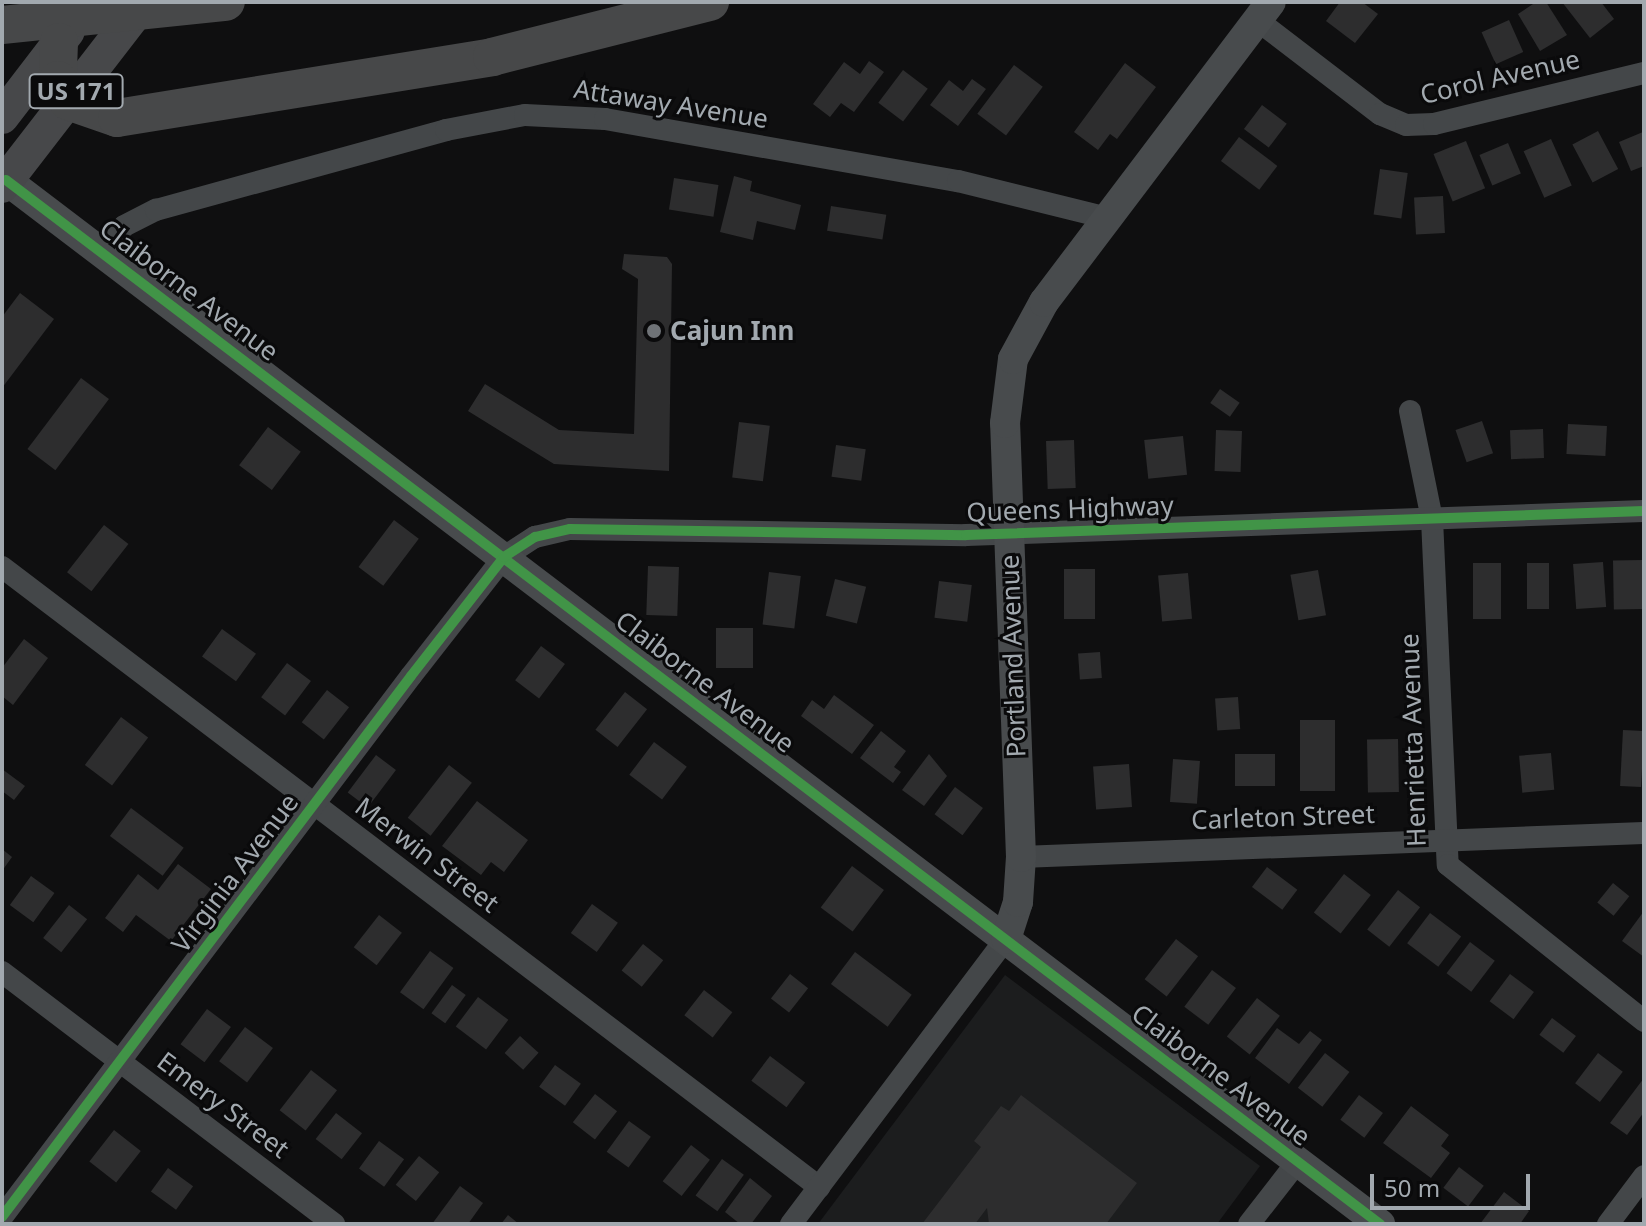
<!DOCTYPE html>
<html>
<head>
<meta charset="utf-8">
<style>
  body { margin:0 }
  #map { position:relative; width:1646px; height:1226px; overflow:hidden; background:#0f0f10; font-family:"Noto Sans",sans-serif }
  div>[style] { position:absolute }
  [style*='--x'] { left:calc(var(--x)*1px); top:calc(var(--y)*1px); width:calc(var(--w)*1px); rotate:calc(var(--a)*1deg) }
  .built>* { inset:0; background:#1c1d1e }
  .building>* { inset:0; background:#2d2d2e; transform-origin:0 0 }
  .street>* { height:22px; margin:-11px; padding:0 11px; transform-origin:11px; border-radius:11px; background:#444749 }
  .secondary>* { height:30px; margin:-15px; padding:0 15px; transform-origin:15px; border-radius:15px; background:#484b4d }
  .primary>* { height:34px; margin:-17px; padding:0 17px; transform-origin:17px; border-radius:17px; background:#47484a }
  .highway>* { height:38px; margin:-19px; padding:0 19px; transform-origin:19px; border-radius:19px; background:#474849 }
  .cycleway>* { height:10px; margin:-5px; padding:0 5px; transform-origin:5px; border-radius:5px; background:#419447 }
  .dots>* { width:22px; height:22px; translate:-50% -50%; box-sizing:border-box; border:4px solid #0a0a0b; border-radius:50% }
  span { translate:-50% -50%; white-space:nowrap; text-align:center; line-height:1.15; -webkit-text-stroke:6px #0a0a0b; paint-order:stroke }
  .shield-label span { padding:2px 6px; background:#0a0a0b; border:2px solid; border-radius:6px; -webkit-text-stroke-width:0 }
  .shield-label { font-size:24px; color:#a2a9af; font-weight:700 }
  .street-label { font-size:26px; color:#a2a9af }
  .poi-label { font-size:26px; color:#a2a9af; font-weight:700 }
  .left { translate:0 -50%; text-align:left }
  .frame { position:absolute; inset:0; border:4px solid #a2a9af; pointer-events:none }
  .scale { position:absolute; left:1370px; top:1174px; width:160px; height:36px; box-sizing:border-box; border:4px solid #a2a9af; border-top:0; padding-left:10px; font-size:24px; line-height:28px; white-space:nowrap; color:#a2a9af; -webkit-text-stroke:6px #0a0a0b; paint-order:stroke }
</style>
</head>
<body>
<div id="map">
  <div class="built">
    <div style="clip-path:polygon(1005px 975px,1260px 1166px,1217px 1224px,818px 1224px)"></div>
  </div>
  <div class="building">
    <div style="clip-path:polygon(1340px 2px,1362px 2px,1378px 14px,1355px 43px,1326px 21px)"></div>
    <div style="clip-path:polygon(1536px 2px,1546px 2px,1567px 35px,1540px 51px,1518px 14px)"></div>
    <div style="clip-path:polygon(1562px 2px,1601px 2px,1614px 19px,1590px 38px)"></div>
    <div style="left:1509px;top:20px;width:35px;height:30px;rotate:66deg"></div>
    <div style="clip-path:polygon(869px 61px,884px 72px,854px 112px,841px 103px,830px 117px,813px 104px,844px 62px,860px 74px)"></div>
    <div style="clip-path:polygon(1125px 63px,1156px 87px,1117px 139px,1110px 134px,1098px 150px,1074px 132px)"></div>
    <div style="left:1014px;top:65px;width:36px;height:61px;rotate:37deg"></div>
    <div style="left:903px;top:70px;width:31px;height:41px;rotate:37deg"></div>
    <div style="clip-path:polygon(972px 79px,986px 89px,958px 126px,930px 105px,949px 80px,963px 91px)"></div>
    <div style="left:1262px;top:105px;width:31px;height:30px;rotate:37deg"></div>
    <div style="left:1598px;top:131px;width:43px;height:29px;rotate:62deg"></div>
    <div style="clip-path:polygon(1643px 132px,1644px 166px,1631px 171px,1619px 142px)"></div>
    <div style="left:1239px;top:137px;width:48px;height:30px;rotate:37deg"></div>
    <div style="left:1551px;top:139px;width:51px;height:30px;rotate:66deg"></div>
    <div style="left:1466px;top:141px;width:51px;height:35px;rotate:68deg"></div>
    <div style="left:1508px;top:143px;width:33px;height:31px;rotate:67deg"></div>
    <div style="left:1380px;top:169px;width:28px;height:46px;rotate:8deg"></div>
    <div style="clip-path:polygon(734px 176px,752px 181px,750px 191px,801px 205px,795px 230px,757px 221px,753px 240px,720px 232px)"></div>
    <div style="left:674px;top:178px;width:45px;height:32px;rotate:9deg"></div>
    <div style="left:1443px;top:196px;width:37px;height:29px;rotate:87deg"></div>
    <div style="left:831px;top:206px;width:56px;height:25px;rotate:9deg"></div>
    <div style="clip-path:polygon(624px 254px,667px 257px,672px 264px,669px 471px,554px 464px,468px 411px,485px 384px,559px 430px,634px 434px,638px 279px,622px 269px)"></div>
    <div style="clip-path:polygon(20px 293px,54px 319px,2px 388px,2px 317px)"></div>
    <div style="left:81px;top:378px;width:35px;height:89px;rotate:37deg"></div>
    <div style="left:1220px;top:389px;width:24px;height:17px;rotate:35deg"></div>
    <div style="left:1482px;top:421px;width:34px;height:28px;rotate:71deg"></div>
    <div style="left:739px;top:422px;width:31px;height:56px;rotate:7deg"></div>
    <div style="left:1568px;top:424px;width:39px;height:30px;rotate:3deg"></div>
    <div style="left:268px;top:427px;width:41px;height:48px;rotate:37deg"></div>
    <div style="left:1543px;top:429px;width:29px;height:33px;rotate:88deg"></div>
    <div style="left:1216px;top:430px;width:26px;height:41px;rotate:2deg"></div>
    <div style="left:1183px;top:436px;width:39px;height:39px;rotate:84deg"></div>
    <div style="left:1074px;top:440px;width:48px;height:28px;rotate:88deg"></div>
    <div style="left:836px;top:445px;width:30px;height:32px;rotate:8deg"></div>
    <div style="left:394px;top:520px;width:31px;height:59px;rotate:37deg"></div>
    <div style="left:104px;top:525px;width:31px;height:60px;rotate:38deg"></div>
    <div style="left:1643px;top:560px;width:49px;height:30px;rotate:89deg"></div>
    <div style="left:1603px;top:562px;width:45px;height:30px;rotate:86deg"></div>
    <div style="left:1473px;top:563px;width:28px;height:56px"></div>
    <div style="left:1527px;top:563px;width:22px;height:46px"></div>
    <div style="left:648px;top:566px;width:31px;height:49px;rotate:2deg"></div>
    <div style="left:1064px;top:569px;width:31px;height:50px"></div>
    <div style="left:1318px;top:570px;width:46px;height:28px;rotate:80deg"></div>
    <div style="left:769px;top:572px;width:32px;height:53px;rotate:7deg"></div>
    <div style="left:1188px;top:573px;width:46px;height:30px;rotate:85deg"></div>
    <div style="left:835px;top:579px;width:32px;height:38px;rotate:14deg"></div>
    <div style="left:939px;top:581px;width:33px;height:37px;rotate:7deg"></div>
    <div style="left:716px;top:628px;width:37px;height:40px"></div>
    <div style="left:222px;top:629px;width:42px;height:34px;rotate:36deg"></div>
    <div style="clip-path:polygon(24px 639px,48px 658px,13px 705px,2px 696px,2px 668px)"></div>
    <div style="left:541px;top:646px;width:30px;height:43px;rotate:37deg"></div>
    <div style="left:1100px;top:652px;width:26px;height:22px;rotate:86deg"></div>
    <div style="left:287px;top:663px;width:30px;height:43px;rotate:37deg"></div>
    <div style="left:327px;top:690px;width:28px;height:41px;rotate:38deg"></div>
    <div style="left:625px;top:692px;width:28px;height:48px;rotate:38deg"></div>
    <div style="clip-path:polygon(834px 695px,874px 725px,852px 754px,801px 716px,812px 700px,824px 709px)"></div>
    <div style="left:1238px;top:697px;width:32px;height:23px;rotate:86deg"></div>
    <div style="left:121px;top:717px;width:34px;height:60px;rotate:37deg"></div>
    <div style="left:1300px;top:720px;width:35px;height:71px"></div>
    <div style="left:1623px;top:730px;width:21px;height:56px;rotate:3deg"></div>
    <div style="clip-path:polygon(881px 731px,906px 751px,894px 767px,901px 772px,893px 783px,860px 758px)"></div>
    <div style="left:1398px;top:739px;width:53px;height:31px;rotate:89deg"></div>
    <div style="left:654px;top:742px;width:41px;height:41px;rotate:37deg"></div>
    <div style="left:1551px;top:753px;width:37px;height:32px;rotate:85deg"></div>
    <div style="clip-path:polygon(929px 754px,947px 776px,924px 806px,902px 790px)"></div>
    <div style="left:1275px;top:754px;width:32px;height:40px;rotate:90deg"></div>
    <div style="left:376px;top:755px;width:25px;height:47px;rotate:37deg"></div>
    <div style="left:1173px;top:759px;width:27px;height:43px;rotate:4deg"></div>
    <div style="left:1129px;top:764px;width:43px;height:36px;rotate:86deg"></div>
    <div style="left:449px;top:765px;width:29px;height:67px;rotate:38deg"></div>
    <div style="clip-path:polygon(2px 769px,25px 786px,14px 800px,2px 791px)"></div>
    <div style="left:955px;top:787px;width:35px;height:34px;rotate:37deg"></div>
    <div style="clip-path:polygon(477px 801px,528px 840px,504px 872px,491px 862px,481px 875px,442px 846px)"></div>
    <div style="left:131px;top:808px;width:66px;height:35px;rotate:37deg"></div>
    <div style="clip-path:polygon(2px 849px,12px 857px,2px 871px)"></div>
    <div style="clip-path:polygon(178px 864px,211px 889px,171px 941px,136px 915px,123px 932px,105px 918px,138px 874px,158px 890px)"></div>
    <div style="left:852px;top:866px;width:40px;height:52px;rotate:37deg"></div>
    <div style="left:1267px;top:867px;width:38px;height:25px;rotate:37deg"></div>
    <div style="left:1344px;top:874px;width:34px;height:49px;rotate:38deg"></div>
    <div style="left:31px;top:876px;width:29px;height:36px;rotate:36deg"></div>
    <div style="left:1613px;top:883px;width:21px;height:25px;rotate:39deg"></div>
    <div style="left:1398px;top:890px;width:28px;height:50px;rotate:38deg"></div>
    <div style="left:592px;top:904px;width:32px;height:36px;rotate:36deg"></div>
    <div style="left:69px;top:905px;width:23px;height:42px;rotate:38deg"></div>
    <div style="clip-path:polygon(1644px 911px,1644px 957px,1622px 941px)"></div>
    <div style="left:1430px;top:913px;width:39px;height:38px;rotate:37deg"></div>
    <div style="left:379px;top:915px;width:29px;height:41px;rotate:38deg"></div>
    <div style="left:1176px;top:939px;width:28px;height:51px;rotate:38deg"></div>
    <div style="left:1470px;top:942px;width:31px;height:39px;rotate:37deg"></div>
    <div style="left:643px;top:944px;width:26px;height:34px;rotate:39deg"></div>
    <div style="left:430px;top:951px;width:29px;height:51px;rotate:36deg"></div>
    <div style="left:855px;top:952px;width:71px;height:40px;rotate:37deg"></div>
    <div style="left:1212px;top:970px;width:30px;height:46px;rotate:37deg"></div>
    <div style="left:790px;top:974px;width:23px;height:31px;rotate:38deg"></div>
    <div style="left:1510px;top:974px;width:30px;height:34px;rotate:37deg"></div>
    <div style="left:452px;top:985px;width:17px;height:35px;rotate:36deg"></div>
    <div style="left:704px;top:990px;width:36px;height:32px;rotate:38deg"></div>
    <div style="left:478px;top:997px;width:38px;height:37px;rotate:37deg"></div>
    <div style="left:1257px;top:998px;width:29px;height:49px;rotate:38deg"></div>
    <div style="left:207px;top:1009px;width:30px;height:44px;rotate:37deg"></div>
    <div style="left:1552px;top:1018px;width:30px;height:21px;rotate:37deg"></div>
    <div style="left:245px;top:1027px;width:35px;height:43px;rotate:37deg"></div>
    <div style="clip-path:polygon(1277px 1028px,1299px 1044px,1310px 1031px,1322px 1040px,1289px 1084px,1255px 1058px)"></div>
    <div style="left:520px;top:1036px;width:25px;height:23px;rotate:42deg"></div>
    <div style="left:1325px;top:1053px;width:31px;height:44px;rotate:38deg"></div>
    <div style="left:1598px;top:1053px;width:31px;height:38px;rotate:37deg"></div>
    <div style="left:770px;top:1056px;width:44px;height:31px;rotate:37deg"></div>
    <div style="left:555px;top:1065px;width:32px;height:27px;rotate:36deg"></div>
    <div style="left:311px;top:1070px;width:33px;height:51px;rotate:38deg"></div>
    <div style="clip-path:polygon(1644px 1078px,1644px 1112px,1627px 1135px,1610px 1123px)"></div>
    <div style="left:595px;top:1094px;width:28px;height:36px;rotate:38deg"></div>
    <div style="clip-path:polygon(1021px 1095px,1137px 1183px,1106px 1224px,989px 1224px,987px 1208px,975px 1224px,922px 1224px,981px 1147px,974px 1141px,1001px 1106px,1009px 1111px)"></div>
    <div style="left:1359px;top:1095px;width:30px;height:31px;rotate:37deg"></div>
    <div style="clip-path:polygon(1411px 1106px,1449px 1135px,1441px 1146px,1450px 1153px,1431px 1178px,1383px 1143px)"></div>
    <div style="left:336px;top:1113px;width:33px;height:33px;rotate:38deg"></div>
    <div style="left:629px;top:1121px;width:27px;height:38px;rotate:36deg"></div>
    <div style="left:114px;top:1130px;width:34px;height:40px;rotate:38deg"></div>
    <div style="left:379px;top:1141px;width:31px;height:34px;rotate:36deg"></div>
    <div style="left:691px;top:1145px;width:24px;height:46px;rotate:38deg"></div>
    <div style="left:419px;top:1156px;width:26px;height:37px;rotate:39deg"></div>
    <div style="left:722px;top:1159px;width:27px;height:45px;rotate:36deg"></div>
    <div style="left:1459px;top:1167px;width:31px;height:26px;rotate:37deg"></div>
    <div style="left:168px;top:1168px;width:31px;height:29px;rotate:36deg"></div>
    <div style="clip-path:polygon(750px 1178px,772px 1196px,751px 1224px,740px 1224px,725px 1212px)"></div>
    <div style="clip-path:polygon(460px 1186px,483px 1203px,468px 1224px,432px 1224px)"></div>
    <div style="clip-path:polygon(1504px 1192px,1529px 1211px,1520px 1224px,1480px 1224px)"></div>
    <div style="clip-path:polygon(508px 1215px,519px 1224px,501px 1224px)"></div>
  </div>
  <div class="street">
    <div style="--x:1257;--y:20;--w:155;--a:37.4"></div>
    <div style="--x:1380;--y:114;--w:28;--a:23"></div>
    <div style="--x:1406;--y:125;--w:28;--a:-2"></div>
    <div style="--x:1434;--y:124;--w:216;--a:-13.7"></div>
    <div style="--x:103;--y:252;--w:33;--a:-51"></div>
    <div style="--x:124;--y:226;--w:36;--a:-27"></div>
    <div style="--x:156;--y:210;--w:301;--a:-15.4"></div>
    <div style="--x:446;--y:130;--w:80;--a:-10.8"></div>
    <div style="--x:525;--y:115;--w:80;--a:2.9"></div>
    <div style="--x:605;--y:119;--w:358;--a:10"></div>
    <div style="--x:958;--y:181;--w:154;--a:13.9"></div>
    <div style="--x:1410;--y:411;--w:110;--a:78.5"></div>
    <div style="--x:1432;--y:519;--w:346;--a:87.4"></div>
    <div style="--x:1448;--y:865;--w:251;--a:38.5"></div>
    <div style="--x:2;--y:567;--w:1026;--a:37.19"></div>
    <div style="--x:1021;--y:857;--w:623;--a:-2.21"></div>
    <div style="--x:2;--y:972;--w:417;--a:37.2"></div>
    <div style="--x:2;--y:1217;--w:678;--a:-52.91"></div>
    <div style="--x:411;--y:676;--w:151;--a:-52"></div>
    <div style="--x:504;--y:557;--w:37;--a:-33"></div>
    <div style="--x:535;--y:537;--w:36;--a:-13"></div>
    <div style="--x:570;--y:529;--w:396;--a:0.9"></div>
    <div style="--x:966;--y:535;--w:678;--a:-2.03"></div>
    <div style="--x:791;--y:1224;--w:357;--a:-53"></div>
    <div style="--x:1249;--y:1224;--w:80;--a:-52.1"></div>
    <div style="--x:1608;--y:1224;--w:60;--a:-53.1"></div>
  </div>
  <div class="secondary">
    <div style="--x:6;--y:180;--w:1726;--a:37.23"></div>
    <div style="--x:1006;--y:939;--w:39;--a:-72"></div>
    <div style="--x:1018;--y:902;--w:45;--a:-86.2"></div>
    <div style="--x:1021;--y:857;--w:434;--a:-92.1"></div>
    <div style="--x:1005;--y:423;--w:64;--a:-82.9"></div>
    <div style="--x:1013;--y:359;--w:65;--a:-61.5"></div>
    <div style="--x:1044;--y:302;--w:376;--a:-52.9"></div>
  </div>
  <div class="primary">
    <div style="--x:2;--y:117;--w:108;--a:-52.5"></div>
    <div style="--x:2;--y:186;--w:232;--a:-52.3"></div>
  </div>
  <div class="highway">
    <div style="--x:2;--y:25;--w:225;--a:-5.9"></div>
    <div style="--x:59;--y:42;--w:38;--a:92"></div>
    <div style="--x:58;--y:80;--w:23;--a:65"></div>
    <div style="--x:68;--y:101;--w:52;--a:19.1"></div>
    <div style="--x:117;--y:118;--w:380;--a:-9.2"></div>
    <div style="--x:492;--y:57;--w:225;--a:-14.2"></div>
  </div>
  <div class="cycleway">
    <div style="--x:6;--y:180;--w:1726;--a:37.23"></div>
    <div style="--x:2;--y:1217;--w:678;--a:-52.91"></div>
    <div style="--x:411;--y:676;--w:151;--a:-52"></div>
    <div style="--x:504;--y:557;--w:37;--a:-33"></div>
    <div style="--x:535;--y:537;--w:36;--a:-13"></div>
    <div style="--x:570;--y:529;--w:396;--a:0.9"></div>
    <div style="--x:966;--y:535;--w:678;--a:-2.03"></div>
  </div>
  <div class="dots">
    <div style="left:654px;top:331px;background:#6f7377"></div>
  </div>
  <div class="shield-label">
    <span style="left:76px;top:91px">US 171</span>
  </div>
  <div class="street-label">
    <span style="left:1500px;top:77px;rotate:-13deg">Corol Avenue</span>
    <span style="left:671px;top:104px;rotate:9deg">Attaway Avenue</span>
    <span style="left:189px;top:290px;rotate:37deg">Claiborne Avenue</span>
    <span style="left:1070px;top:509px;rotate:-2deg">Queens Highway</span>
    <span style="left:1013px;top:656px;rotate:-92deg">Portland Avenue</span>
    <span style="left:705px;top:682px;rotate:37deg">Claiborne Avenue</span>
    <span style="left:1413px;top:740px;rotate:-92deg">Henrietta Avenue</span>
    <span style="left:1283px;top:817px;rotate:-2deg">Carleton Street</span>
    <span style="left:427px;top:855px;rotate:37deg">Merwin Street</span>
    <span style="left:235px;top:873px;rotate:-53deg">Virginia Avenue</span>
    <span style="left:1221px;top:1075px;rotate:37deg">Claiborne Avenue</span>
    <span style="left:223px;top:1105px;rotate:37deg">Emery Street</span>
  </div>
  <div class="poi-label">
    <span class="left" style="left:670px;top:331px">Cajun Inn</span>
  </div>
  <div class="frame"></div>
  <div class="scale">50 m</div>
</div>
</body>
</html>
